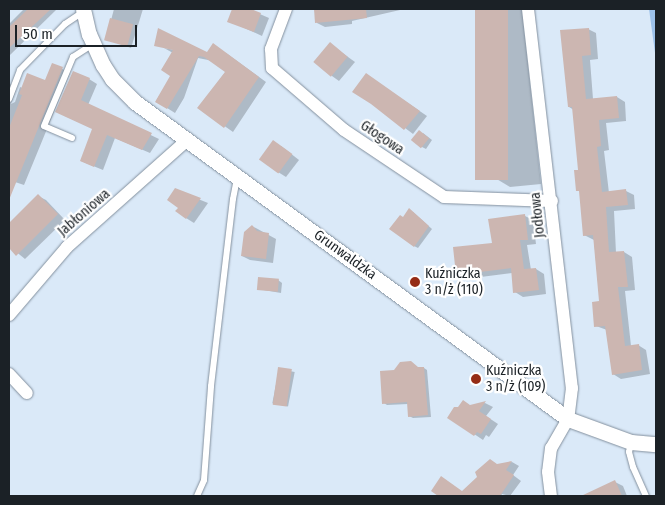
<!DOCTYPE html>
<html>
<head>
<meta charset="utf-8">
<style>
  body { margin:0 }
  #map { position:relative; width:665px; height:505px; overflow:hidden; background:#dae9f8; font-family:"Fira Sans Condensed",sans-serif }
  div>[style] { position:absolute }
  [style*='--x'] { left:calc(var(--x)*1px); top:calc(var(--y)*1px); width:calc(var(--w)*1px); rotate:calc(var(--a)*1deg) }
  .green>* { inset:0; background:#9dc2ea }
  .shadow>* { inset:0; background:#0003; transform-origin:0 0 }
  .building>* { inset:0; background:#ccb6b1; transform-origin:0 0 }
  .roads { filter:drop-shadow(0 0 1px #83909e) drop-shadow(0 0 1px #83909e) }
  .service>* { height:6px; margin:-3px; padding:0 3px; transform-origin:3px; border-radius:3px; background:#fff }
  .minor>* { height:12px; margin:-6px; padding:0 6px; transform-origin:6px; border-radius:6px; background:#fff }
  .tertiary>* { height:15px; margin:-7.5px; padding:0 7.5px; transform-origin:7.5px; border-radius:7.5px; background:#fff }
  .dots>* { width:14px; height:14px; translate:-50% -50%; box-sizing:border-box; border:2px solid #fff; border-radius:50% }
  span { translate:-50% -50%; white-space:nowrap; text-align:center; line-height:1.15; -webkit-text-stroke:4.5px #fff; paint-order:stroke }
  .street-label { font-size:14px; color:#1b2126 }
  .poi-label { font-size:14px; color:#1b2126 }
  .left { translate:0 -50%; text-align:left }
  .frame { position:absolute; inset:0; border:10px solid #1b2126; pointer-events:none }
  .scale { position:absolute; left:15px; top:25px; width:122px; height:22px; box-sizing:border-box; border:2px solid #1b2126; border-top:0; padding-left:6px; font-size:15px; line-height:18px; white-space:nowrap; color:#1b2126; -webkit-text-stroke:4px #fff; paint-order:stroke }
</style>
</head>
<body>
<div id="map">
  <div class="green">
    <div style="clip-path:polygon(649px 9px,656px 9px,656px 60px)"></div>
  </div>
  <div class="shadow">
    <div style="clip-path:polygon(24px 9px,56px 10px,9px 56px,9px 24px)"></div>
    <div style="clip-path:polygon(114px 9px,143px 9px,131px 48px,106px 39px)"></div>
    <div style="clip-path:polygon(233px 9px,248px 9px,269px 18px,262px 36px,229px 21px)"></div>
    <div style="clip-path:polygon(315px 9px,400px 9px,400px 10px,352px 21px,352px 24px,325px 27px,317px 23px)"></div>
    <div style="clip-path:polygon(477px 9px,522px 9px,541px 184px,510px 187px,495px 178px)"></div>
    <div style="clip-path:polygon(588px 29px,596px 33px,598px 59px,590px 60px,593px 99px,617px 97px,625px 102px,626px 121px,606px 123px,609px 150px,604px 151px,609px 193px,626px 191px,634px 195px,635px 209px,614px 211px,616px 253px,624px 252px,632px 257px,635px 290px,625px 291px,631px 346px,638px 345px,646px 350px,650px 374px,621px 379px,613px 374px,607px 330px,596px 326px,600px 303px,594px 240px,584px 235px,581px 192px,578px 190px,580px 171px,574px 110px,569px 107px)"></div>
    <div style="clip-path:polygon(330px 44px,355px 62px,339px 81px,332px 76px)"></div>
    <div style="clip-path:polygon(164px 48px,215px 57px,226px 53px,266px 82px,233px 132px,199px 108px,226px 71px,213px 61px,198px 58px,184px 98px,175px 113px,156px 101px,172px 75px,173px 53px)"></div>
    <div style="clip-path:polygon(53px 64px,70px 73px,24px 185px,9px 180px,9px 83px,17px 87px,11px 104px,15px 102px,20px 87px,33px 92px,45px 82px)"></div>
    <div style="clip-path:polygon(89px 79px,97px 84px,88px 105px,159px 139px,150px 153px,115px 138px,103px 170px,81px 161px,94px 129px,65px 116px)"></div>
    <div style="clip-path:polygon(402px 99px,427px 116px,413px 134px,372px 103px)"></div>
    <div style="clip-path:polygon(423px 133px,432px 140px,426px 149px,422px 147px)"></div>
    <div style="clip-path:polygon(281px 146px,299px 160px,286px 177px,278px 172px)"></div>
    <div style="clip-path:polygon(176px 190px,208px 203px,194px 223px,186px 218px,179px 207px)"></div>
    <div style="clip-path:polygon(38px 196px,46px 200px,65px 220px,25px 259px,9px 246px,9px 225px)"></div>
    <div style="clip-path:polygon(413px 212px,432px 229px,418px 248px,414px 246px,403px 218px)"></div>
    <div style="clip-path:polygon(525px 216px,533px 220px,536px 244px,527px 245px,531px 270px,536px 269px,544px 274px,546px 294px,523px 297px,515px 292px,512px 273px,465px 279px,457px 274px)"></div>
    <div style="clip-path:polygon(252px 226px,276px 239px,273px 263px,250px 260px,242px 256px)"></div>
    <div style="clip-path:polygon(278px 280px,282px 283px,281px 293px,258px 289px)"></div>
    <div style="clip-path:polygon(424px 368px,427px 370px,431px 417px,413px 418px,409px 416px,408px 404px,387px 405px,384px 403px,419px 369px)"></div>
    <div style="left:279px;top:369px;width:16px;height:35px;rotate:11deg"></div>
    <div style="clip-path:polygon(485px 403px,493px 407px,486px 416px,498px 424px,489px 437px,486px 435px,483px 440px,449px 417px,471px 406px)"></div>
    <div style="clip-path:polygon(512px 462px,519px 466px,513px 475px,521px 481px,510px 496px,502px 494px,501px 496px,441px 496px,432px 491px,463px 492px,498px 465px)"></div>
    <div style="clip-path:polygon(615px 482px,623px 486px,627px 496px,591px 496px,590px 493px)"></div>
  </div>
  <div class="building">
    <div style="clip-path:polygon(28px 9px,51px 9px,9px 48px,9px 27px)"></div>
    <div style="clip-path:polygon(232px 9px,251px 9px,261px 13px,254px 32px,227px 22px)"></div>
    <div style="clip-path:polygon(314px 9px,366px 9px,367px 18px,315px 23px)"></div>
    <div style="left:475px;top:9px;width:33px;height:171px"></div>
    <div style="left:110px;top:18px;width:24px;height:23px;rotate:15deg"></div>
    <div style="clip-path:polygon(158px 28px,207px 52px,213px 43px,259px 77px,224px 128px,197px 108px,225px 72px,204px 57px,199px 56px,167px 109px,155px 102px,170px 76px,161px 70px,173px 50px,154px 46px)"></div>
    <div style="clip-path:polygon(589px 28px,591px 55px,582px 56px,586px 99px,617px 96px,619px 118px,599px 120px,601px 146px,597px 147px,602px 192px,626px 189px,628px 205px,606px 207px,609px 252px,624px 251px,628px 287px,618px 287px,625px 346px,639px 344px,642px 370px,612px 375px,605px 326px,594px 327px,592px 302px,599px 301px,593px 235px,583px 236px,579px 191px,576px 191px,574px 170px,578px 170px,572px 107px,568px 107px,560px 30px)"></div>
    <div style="left:330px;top:42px;width:23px;height:26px;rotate:40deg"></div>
    <div style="clip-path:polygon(52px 63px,63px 67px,9px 200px,9px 128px,22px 95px,19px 94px,27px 73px,45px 80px)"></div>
    <div style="clip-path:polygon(73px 71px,90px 78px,81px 100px,152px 133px,142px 150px,107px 135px,94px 167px,80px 161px,92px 129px,55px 112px)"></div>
    <div style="clip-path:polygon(366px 73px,420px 111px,404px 130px,371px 104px,352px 92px)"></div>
    <div style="left:419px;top:130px;width:13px;height:13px;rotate:39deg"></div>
    <div style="left:273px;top:140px;width:24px;height:24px;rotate:36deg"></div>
    <div style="clip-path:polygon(175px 188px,201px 198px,186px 219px,175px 211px,178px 208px,167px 200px)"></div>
    <div style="clip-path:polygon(38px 194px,58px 214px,16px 256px,9px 248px,9px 223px)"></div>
    <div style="clip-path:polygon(409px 208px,429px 226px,414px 247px,389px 229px,400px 215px,403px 217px)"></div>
    <div style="clip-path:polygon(525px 214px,528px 240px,520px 240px,524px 269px,536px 268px,539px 290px,513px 293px,511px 268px,456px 275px,453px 247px,492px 243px,488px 219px)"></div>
    <div style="clip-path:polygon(252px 225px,257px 231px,269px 233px,266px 259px,241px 256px,244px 232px)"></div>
    <div style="left:258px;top:277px;width:21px;height:13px;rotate:5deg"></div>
    <div style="clip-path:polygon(411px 361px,418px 367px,424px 367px,428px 415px,408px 417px,407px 402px,382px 404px,380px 371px,394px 370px,400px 362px)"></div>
    <div style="left:278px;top:367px;width:14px;height:38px;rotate:8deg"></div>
    <div style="clip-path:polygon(463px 400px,470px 405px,486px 401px,479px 411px,491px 419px,481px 434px,477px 432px,474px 436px,447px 418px,454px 407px,458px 407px)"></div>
    <div style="clip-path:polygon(490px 459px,497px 464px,512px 461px,506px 470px,514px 475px,500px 496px,438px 496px,431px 491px,441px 476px,462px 491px,477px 477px,475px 472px)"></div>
    <div style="clip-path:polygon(615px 480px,622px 496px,581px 496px)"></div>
  </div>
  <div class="roads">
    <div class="service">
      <div style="--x:9;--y:99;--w:31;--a:-69"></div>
      <div style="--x:20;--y:70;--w:64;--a:-45.6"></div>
      <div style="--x:65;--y:24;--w:22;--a:-34"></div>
      <div style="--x:72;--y:138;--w:30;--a:-157"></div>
      <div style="--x:44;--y:126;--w:75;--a:-67.2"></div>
      <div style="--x:73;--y:57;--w:24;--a:-33"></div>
      <div style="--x:631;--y:442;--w:10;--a:101"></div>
      <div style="--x:629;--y:452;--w:16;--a:75"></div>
      <div style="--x:633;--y:467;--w:32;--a:66"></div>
      <div style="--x:197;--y:496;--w:17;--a:-66"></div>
      <div style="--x:204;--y:480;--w:94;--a:-85.7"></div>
      <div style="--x:211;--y:386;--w:188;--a:-83.3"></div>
      <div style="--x:233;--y:199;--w:20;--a:-79"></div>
    </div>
    <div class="minor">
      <div style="--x:286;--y:9;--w:43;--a:110.6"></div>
      <div style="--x:271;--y:49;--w:19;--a:87"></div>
      <div style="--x:272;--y:68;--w:95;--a:40.7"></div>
      <div style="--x:344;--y:130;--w:120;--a:33.8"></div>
      <div style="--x:444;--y:197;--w:108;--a:2.1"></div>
      <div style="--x:528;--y:9;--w:382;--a:83.4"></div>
      <div style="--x:572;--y:388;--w:31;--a:97"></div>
      <div style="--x:568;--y:419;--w:34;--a:120"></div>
      <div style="--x:551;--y:448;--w:24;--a:97"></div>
      <div style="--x:548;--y:472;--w:24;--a:83"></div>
      <div style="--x:9;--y:315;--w:89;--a:-49.5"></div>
      <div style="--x:67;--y:247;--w:161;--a:-41.7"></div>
      <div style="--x:9;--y:374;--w:26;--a:47"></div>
    </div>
    <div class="tertiary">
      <div style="--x:83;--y:9;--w:26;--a:77"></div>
      <div style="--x:89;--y:34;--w:34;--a:66"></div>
      <div style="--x:103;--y:65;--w:17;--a:57"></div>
      <div style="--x:112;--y:79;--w:33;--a:45"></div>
      <div style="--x:135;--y:102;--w:537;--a:36.21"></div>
      <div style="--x:568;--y:419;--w:67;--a:20.1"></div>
      <div style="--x:631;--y:442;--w:25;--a:5"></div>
    </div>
  </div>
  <div class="dots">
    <div style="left:415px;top:282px;background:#952c16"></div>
    <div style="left:476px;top:379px;background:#952c16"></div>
  </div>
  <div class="street-label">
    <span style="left:382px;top:138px;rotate:34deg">Głogowa</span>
    <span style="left:84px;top:213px;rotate:-41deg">Jabłoniowa</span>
    <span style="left:538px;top:215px;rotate:-96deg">Jodłowa</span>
    <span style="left:345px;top:255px;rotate:36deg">Grunwaldzka</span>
  </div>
  <div class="poi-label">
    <span class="left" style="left:425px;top:282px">Kuźniczka<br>3 n/ż (110)</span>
    <span class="left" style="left:486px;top:379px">Kuźniczka<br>3 n/ż (109)</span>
  </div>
  <div class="frame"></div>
  <div class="scale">50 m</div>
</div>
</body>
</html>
